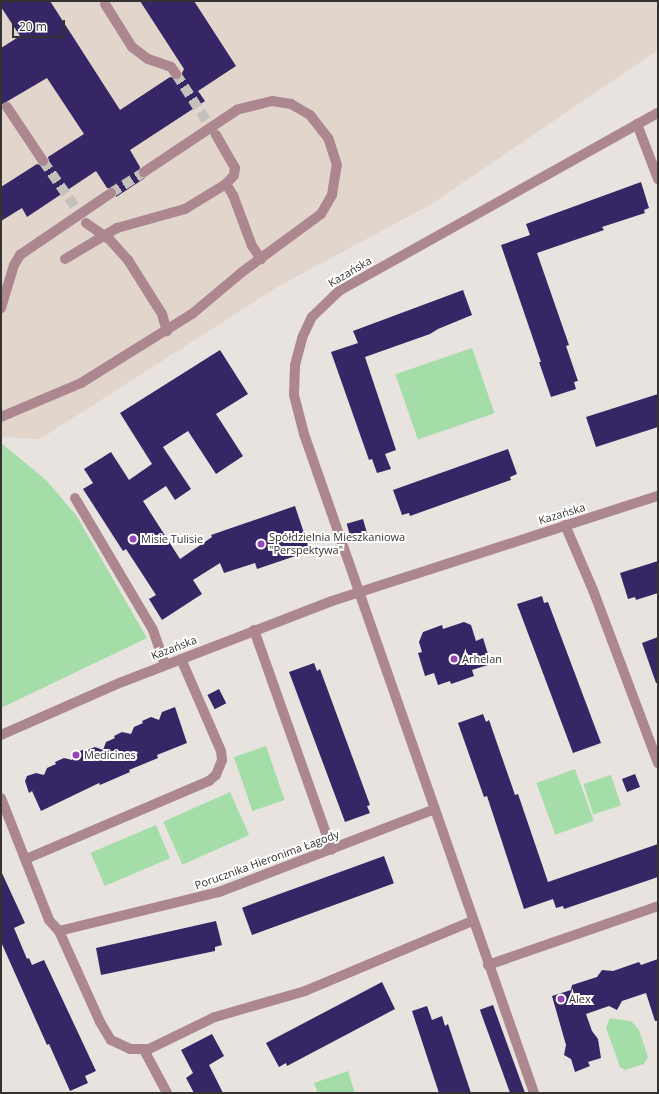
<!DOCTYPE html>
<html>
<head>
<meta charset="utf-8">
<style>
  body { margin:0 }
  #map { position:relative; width:659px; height:1094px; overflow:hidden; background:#e8e3df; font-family:"Open Sans",sans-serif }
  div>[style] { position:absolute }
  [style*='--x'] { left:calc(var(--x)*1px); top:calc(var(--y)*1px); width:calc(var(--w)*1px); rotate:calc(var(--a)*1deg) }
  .built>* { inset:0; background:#e1d5cc }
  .green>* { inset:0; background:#a4dda8; transform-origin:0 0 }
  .building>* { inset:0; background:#372666; transform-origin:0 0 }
  .minor-tunnel>* { height:10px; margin-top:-5px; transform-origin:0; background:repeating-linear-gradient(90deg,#c4c0bc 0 10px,transparent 0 15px) }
  .minor>* { height:10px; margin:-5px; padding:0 5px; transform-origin:5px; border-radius:5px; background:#ad878f }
  .dots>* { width:11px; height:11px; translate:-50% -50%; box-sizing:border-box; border:2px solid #fff; border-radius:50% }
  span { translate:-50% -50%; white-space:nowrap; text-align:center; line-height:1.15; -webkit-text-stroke:4px #fff; paint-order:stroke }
  .street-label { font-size:11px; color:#353331 }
  .poi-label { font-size:11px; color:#353331 }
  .left { translate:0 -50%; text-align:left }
  .frame { position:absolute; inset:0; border:2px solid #353331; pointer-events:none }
  .scale { position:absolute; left:12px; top:20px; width:53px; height:18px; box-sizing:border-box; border:2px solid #353331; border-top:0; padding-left:5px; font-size:12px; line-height:14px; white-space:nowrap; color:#353331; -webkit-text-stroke:3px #fff; paint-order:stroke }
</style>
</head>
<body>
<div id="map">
  <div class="built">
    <div style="clip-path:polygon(1px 1px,658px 1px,658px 50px,430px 205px,279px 286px,40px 439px,1px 437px)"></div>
  </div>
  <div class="green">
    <div style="left:472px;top:348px;width:69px;height:81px;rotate:71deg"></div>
    <div style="clip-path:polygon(1px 443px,46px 480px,76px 515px,147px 638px,1px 708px)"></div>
    <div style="left:266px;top:746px;width:57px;height:34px;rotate:71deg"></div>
    <div style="left:575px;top:769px;width:55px;height:41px;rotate:70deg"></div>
    <div style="left:611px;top:775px;width:32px;height:29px;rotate:72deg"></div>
    <div style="left:230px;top:792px;width:47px;height:73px;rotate:66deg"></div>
    <div style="left:156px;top:825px;width:36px;height:71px;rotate:67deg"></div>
    <div style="clip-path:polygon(610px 1018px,631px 1021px,639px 1030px,648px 1057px,644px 1064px,625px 1070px,620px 1067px,606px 1028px)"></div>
    <div style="clip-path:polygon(348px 1071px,355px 1093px,318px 1093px,314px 1083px)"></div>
  </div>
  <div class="building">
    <div style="clip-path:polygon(1px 1px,50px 1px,120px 110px,170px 77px,179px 79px,184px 69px,140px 1px,194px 1px,236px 66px,198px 91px,205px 101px,130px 150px,140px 167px,138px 175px,145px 178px,116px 197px,116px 189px,107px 188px,96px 171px,27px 217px,22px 208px,1px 221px,1px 187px,37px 164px,46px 167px,49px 161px,48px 157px,84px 134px,47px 78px,1px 105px,1px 48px,20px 36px,1px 7px)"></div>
    <div style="clip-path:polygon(641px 182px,649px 208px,644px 210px,645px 213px,602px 227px,604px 230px,537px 253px,569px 345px,566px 346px,578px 381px,574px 382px,576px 389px,551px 397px,539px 362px,541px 362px,501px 245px,530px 235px,526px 224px)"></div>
    <div style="clip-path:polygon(463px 290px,472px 315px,438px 329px,430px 334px,365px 357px,396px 450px,385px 454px,391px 469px,377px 473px,372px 459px,369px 460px,331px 352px,358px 343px,353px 331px)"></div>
    <div style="clip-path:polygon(220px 350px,248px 394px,216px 414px,243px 456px,216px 474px,188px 431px,163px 447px,191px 489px,175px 500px,166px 486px,143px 501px,180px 559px,212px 537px,211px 535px,295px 506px,310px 551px,257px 569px,255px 563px,224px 573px,220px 563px,193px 580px,202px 594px,162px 620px,149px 599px,156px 595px,126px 549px,123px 551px,83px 489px,93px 483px,84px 469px,111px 452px,129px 480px,152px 464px,120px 413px)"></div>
    <div style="clip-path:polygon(658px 394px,658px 427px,596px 447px,586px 417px)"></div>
    <div style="clip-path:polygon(508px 449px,517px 474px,510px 477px,511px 480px,410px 516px,409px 513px,402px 515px,393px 490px)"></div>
    <div style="left:363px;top:519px;width:15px;height:17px;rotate:74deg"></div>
    <div style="clip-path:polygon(658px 561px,658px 593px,636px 600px,635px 597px,628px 599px,620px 573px)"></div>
    <div style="clip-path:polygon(542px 596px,544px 603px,548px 602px,601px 743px,573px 753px,517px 604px)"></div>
    <div style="clip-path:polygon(464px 622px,471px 625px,476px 641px,483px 638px,491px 664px,472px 670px,474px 676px,451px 684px,450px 681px,438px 685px,434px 673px,425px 676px,418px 653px,422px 652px,419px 642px,423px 632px,442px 625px,443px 629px)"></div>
    <div style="clip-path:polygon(658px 637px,658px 683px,656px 683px,642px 643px)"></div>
    <div style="clip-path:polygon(314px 663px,317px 671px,320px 669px,370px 805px,367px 806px,370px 813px,345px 822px,289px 672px)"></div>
    <div style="left:219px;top:689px;width:16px;height:13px;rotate:63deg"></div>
    <div style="clip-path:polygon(175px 707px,187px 743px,157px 755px,158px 758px,129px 770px,130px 772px,100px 785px,99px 783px,41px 811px,32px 791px,29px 793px,25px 781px,27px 776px,36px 773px,44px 775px,47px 768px,56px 764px,55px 762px,64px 758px,72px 760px,75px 753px,85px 749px,85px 751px,95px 747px,103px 750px,106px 742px,115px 738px,114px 736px,122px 732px,131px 734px,134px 727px,143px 723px,142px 721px,151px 717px,159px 720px,162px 712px)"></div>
    <div style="clip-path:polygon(483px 714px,486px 722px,489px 720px,515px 795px,518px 794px,548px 882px,658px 844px,658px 877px,564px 909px,563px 906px,556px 908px,553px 899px,524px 909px,487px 796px,484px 797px,458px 723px)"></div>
    <div style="left:635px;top:774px;width:14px;height:14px;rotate:69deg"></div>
    <div style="left:384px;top:856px;width:29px;height:151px;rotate:70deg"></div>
    <div style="clip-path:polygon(1px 871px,25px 923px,14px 928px,27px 959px,29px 958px,32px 965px,44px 960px,96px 1071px,85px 1076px,88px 1083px,70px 1091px,49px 1044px,47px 1045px,1px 942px)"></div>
    <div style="clip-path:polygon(216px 921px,222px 945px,215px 947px,215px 951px,101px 975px,96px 948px)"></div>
    <div style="clip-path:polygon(658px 959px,658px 1021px,655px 1021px,646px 993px,622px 1001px,617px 1010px,609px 1006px,586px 1014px,592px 1031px,598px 1039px,601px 1058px,588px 1062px,590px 1066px,575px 1072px,571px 1059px,564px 1055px,566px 1045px,552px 996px,571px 990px,572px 985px,597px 977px,602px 970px,613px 971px,639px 962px,641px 965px)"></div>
    <div style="clip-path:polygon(382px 982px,395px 1009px,287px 1066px,286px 1063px,279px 1067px,266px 1043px)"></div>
    <div style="left:493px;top:1005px;width:94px;height:14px;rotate:70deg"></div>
    <div style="clip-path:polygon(427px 1006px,432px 1020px,442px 1016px,445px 1026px,448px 1024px,471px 1093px,439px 1093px,412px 1011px)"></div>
    <div style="clip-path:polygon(212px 1034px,224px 1056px,209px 1065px,223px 1093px,194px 1093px,186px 1078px,193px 1073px,181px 1050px)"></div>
  </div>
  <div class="minor-tunnel">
    <div style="--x:176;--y:74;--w:72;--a:57"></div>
    <div style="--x:43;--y:161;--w:73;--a:55"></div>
    <div style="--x:111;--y:193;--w:39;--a:-32"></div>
  </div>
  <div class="minor">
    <div style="--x:105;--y:4;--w:51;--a:57.9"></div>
    <div style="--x:132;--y:47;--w:20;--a:37"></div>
    <div style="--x:148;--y:59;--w:24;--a:19"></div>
    <div style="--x:171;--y:67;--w:9;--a:54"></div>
    <div style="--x:7;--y:107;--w:65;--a:56.3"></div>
    <div style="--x:637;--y:124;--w:59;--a:69.1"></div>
    <div style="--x:226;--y:184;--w:13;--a:58"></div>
    <div style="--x:233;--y:195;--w:54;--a:69.6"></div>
    <div style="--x:252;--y:246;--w:16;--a:55"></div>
    <div style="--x:86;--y:223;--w:29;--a:35"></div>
    <div style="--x:110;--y:240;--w:27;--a:48"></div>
    <div style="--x:128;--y:260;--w:64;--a:57.8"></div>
    <div style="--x:162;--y:314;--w:18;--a:74"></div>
    <div style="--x:65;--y:259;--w:61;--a:-30.8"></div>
    <div style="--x:117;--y:228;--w:71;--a:-15.6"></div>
    <div style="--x:185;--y:209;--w:48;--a:-31.4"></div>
    <div style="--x:226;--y:184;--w:12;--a:-48"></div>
    <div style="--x:234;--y:175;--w:7;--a:-82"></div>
    <div style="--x:235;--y:168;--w:38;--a:-120"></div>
    <div style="--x:1;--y:308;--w:45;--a:-73.2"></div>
    <div style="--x:14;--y:265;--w:12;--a:-59"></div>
    <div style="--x:20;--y:255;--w:110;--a:-34.3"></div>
    <div style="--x:1;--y:417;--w:87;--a:-23"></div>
    <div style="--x:81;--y:383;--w:131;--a:-31.9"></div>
    <div style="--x:192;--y:314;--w:65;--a:-40"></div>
    <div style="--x:242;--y:272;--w:98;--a:-36.3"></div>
    <div style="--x:321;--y:214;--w:22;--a:-60"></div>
    <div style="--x:332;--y:195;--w:30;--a:-81"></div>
    <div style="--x:337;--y:165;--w:28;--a:-108"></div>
    <div style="--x:328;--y:138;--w:29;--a:-128"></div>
    <div style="--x:310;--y:115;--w:22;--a:-150"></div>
    <div style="--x:291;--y:104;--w:19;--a:-171"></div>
    <div style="--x:272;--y:101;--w:36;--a:166"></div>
    <div style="--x:237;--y:110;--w:112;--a:146.3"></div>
    <div style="--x:75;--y:498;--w:153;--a:59.4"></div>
    <div style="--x:153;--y:630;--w:37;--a:71"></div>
    <div style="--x:565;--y:525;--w:71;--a:66.7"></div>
    <div style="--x:593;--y:590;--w:185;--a:69.4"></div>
    <div style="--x:254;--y:630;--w:233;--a:70.5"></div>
    <div style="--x:1;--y:735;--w:132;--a:-23.7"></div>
    <div style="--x:122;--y:682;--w:225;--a:-21.1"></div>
    <div style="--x:332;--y:601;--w:342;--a:-17.9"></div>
    <div style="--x:1;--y:798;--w:131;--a:68.5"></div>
    <div style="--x:49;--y:920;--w:15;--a:48"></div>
    <div style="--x:59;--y:931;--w:100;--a:65.7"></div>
    <div style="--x:100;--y:1022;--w:21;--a:59"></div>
    <div style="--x:111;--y:1040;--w:21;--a:25"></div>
    <div style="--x:130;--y:1049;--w:19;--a:0"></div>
    <div style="--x:149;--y:1049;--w:73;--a:-25.9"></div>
    <div style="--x:215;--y:1017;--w:94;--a:-16.1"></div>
    <div style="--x:305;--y:991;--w:181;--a:-22.7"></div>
    <div style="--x:26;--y:859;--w:199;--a:-23.1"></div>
    <div style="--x:209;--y:781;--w:9;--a:-41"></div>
    <div style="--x:216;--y:775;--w:16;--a:-68"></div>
    <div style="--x:222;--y:760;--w:9;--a:-96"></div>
    <div style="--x:221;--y:751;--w:100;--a:-113.5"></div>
    <div style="--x:59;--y:931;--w:165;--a:-13.7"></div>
    <div style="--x:219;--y:892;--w:229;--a:-21"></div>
    <div style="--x:488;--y:965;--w:180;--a:-19.1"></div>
    <div style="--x:144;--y:1050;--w:49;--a:61.9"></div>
    <div style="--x:534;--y:1093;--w:698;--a:-109.24"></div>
    <div style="--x:304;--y:434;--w:40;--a:-104.4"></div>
    <div style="--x:294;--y:395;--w:30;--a:-88"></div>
    <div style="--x:295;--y:365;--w:28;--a:-75"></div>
    <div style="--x:302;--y:338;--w:23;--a:-65"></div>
    <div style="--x:312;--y:317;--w:37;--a:-44"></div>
    <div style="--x:339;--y:291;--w:365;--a:-29.2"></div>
  </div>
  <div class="dots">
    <div style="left:133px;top:539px;background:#9546b6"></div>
    <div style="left:261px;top:544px;background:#9546b6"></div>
    <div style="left:454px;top:659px;background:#9546b6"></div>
    <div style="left:76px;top:755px;background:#9546b6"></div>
    <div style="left:561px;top:999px;background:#9546b6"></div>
  </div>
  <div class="street-label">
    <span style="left:350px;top:272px;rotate:-31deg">Kazańska</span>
    <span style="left:562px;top:514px;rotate:-17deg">Kazańska</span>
    <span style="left:174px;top:648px;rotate:-21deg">Kazańska</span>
    <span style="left:267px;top:860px;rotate:-20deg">Porucznika Hieronima Łagody</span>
  </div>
  <div class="poi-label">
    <span class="left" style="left:269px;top:544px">Spółdzielnia Mieszkaniowa<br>"Perspektywa"</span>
    <span class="left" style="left:141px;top:539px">Misie Tulisie</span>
    <span class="left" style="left:462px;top:659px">Arhelan</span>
    <span class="left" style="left:84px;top:755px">Medicines</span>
    <span class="left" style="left:569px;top:999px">Alex</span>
  </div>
  <div class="frame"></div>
  <div class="scale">20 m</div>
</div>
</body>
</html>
